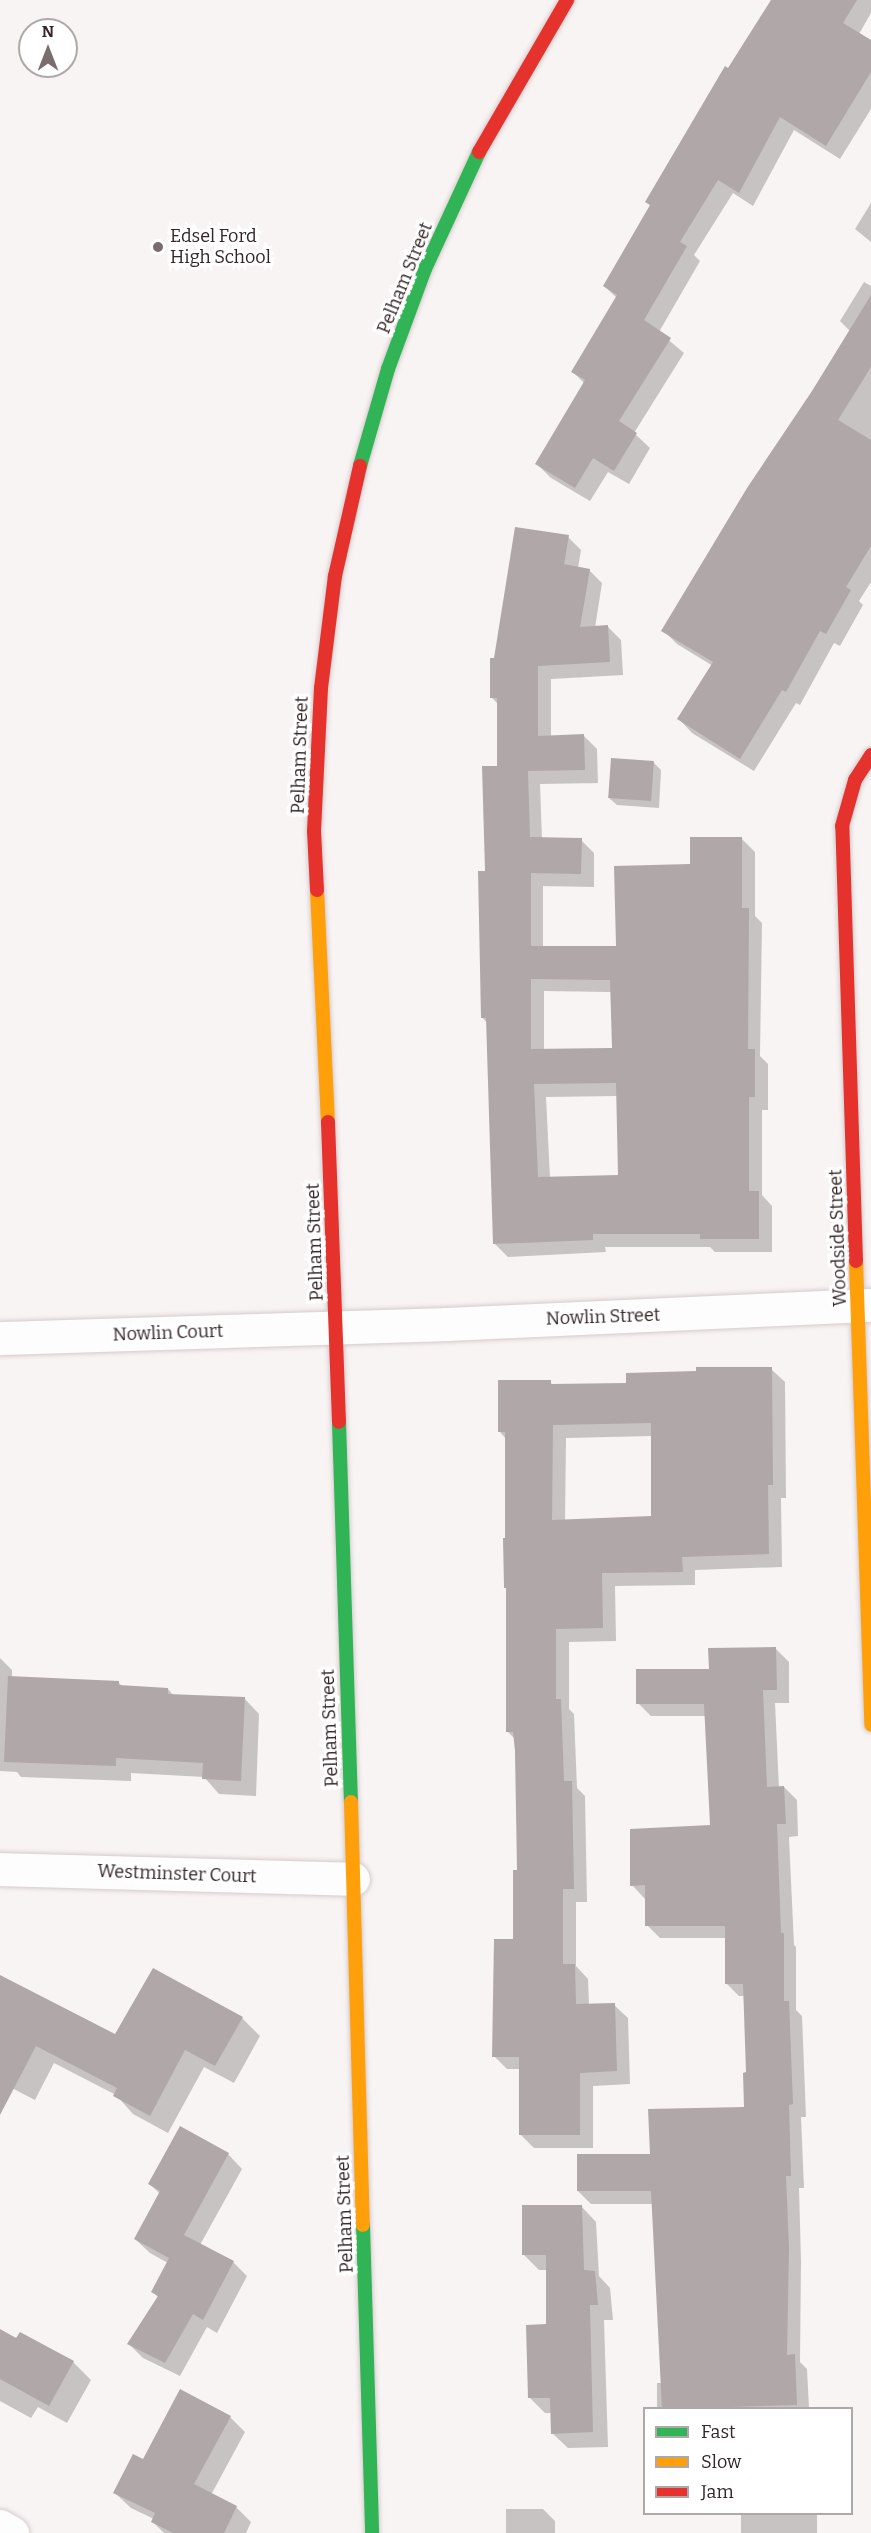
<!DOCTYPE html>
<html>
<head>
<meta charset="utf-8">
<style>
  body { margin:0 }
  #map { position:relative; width:871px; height:2533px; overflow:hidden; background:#f9f4f4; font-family:Bitter,serif }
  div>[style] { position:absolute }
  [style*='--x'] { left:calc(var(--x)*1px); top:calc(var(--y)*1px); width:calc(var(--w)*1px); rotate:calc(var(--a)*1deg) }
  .shadow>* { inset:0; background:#0003; transform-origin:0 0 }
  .building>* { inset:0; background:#b0a7a8; transform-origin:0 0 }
  .roads { filter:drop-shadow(0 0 2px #d5cccc) drop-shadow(0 0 2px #d5cccc) }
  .street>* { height:33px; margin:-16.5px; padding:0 16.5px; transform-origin:16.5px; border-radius:16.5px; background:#fefdfd }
  .fast>* { height:14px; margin:-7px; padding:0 7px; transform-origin:7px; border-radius:7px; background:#30b455 }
  .slow>* { height:14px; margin:-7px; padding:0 7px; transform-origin:7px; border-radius:7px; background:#ff9f0a }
  .jam>* { height:14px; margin:-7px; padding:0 7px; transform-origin:7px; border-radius:7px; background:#e5322d }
  .dots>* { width:16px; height:16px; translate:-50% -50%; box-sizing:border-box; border:3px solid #fff; border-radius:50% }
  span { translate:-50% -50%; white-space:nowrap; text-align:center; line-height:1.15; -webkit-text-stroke:6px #fff; paint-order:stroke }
  .poi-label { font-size:18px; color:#342526 }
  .left { translate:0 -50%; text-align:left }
  .street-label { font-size:18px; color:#342526 }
  .legend { position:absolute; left:643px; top:2407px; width:210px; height:108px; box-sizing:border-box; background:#fff; border:2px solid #aea8a8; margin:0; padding:8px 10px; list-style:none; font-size:18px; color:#342526 }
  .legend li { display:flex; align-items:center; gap:12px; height:30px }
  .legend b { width:30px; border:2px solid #aea8a8 }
  .north { position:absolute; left:18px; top:18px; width:60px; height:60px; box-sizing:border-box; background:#fff; border:2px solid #aea8a8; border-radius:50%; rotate:0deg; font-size:16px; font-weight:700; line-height:24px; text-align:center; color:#342526 }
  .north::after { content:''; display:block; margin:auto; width:21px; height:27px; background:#796d6e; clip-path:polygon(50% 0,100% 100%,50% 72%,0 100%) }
</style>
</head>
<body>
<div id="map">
  <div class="shadow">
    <div style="clip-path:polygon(772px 0,871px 0,871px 13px,859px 34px,871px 41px,871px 109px,840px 159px,794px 130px,753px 206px,733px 193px,694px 255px,700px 261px,659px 332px,684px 353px,634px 433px,650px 448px,629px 484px,608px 472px,590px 501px,551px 478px,537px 464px,584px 383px,573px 372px,617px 298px,604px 286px,729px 70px)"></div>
    <div style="clip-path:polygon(871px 203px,871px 242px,855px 229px)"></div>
    <div style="clip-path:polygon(864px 282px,871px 286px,871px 582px,859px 601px,863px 605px,840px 646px,834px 643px,800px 705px,796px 703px,754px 771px,692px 733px,679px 719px,713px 666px,677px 644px,663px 630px,850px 331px,840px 321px)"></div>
    <div style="clip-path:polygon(evenodd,568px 537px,581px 550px,578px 568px,589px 570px,602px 583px,595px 628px,608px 627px,621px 640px,623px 675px,551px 679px,551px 737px,584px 736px,597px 749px,598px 783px,540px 784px,542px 839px,581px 840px,594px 853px,594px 887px,543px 886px,543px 947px,618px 947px,691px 865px,742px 839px,755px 852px,755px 916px,762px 923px,760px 1056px,768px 1064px,768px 1110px,762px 1110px,762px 1195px,772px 1206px,772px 1252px,715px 1252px,710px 1247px,605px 1247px,606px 1252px,508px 1257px,494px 1243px,487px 1023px,482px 1017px,487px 872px,499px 767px,499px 705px,492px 698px,495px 660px,568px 537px,544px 991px,612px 992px,614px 1049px,544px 1050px,544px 991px,568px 537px,617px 1096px,620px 1177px,550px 1178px,546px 1097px,617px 1096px)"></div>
    <div style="clip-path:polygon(653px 762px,661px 770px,659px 808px,617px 805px,609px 798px)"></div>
    <div style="clip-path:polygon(evenodd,771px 1369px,785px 1382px,786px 1498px,781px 1498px,782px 1567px,695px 1570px,695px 1585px,615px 1586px,616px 1641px,569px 1642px,569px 1709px,574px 1714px,577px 1788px,585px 1796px,587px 1902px,576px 1902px,576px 1966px,588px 1979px,589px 2005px,614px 2005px,628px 2018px,630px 2084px,593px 2086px,593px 2148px,534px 2148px,520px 2134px,520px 2069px,507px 2069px,494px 2056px,514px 1941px,519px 1872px,515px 1739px,508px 1732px,506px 1439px,500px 1432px,550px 1382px,554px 1386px,628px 1384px,771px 1369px,653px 1436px,653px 1517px,565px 1521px,566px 1438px,653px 1436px)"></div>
    <div style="clip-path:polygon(776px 1649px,789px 1662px,789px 1703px,775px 1703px,779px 1788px,784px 1787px,797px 1800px,798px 1836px,789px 1837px,794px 1945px,796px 1947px,796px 2010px,802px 2016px,806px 2117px,801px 2117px,804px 2188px,799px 2188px,801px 2261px,800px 2362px,807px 2369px,809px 2408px,657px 2408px,657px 2383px,662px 2383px,653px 2204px,591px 2204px,578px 2191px,746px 2109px,748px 2074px,745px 1996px,739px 1996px,726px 1983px,726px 1938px,660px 1938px,647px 1925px,645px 1899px,632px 1885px,712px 1827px,706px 1716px,651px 1716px,638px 1703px,710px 1671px)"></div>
    <div style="clip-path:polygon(0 1658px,12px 1670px,12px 1678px,118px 1682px,123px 1687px,168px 1689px,174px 1696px,244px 1698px,259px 1714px,256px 1796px,219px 1794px,204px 1777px,131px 1773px,131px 1781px,21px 1777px,17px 1772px,0 1771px)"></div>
    <div style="clip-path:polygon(0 1976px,116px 2036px,242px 2018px,260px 2036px,234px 2083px,204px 2067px,168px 2133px,133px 2114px,116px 2095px,54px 2063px,35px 2100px,0 2082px)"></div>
    <div style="clip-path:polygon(181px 2128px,228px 2154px,242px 2169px,200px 2245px,233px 2262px,247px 2276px,217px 2333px,207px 2327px,180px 2376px,143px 2358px,129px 2344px,158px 2297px,153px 2292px,168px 2263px,150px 2253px,135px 2239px,160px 2194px,150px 2184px)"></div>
    <div style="clip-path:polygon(581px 2206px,596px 2222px,599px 2276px,610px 2288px,613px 2320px,604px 2320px,608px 2447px,568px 2448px,552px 2433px,552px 2413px,545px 2413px,530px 2398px,548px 2326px,548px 2270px,539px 2270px,523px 2254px)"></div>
    <div style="clip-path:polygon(0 2331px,73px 2362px,91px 2380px,67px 2423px,38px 2407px,31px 2418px,0 2401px)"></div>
    <div style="clip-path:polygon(230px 2417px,245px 2432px,211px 2495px,236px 2507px,251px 2522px,246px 2533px,164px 2533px,153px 2522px,154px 2519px,131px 2508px,115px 2493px,143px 2461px)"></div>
    <div style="clip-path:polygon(506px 2509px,543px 2509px,555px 2521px,555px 2533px,506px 2533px)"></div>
    <div style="left:741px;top:2514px;width:76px;height:19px"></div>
  </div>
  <div class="building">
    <div style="clip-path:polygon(771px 0,857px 0,843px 23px,871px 40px,871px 72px,826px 146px,780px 117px,739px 193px,718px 180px,680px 242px,687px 246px,644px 320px,671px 338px,619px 421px,637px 433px,614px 471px,593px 458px,575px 488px,535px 464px,585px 380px,571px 372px,617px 295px,603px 286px,650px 205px,645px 202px,725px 66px,728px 68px)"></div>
    <div style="clip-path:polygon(871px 295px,871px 367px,838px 420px,871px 440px,871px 546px,846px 587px,851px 590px,826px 634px,820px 631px,786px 692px,782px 690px,740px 759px,677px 719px,713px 662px,661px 631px,747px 488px,812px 391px)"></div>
    <div style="clip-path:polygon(evenodd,515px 527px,569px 535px,564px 564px,590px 569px,580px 627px,608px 625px,610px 662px,538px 666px,538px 736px,584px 734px,585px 770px,528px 771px,530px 837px,582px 838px,581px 874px,531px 873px,531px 946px,616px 946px,614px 866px,690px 864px,690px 837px,742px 837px,742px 908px,749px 908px,748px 1049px,755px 1049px,755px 1097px,749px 1097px,749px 1191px,759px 1191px,759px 1239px,700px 1239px,700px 1234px,593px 1234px,593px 1240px,493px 1244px,486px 1018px,481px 1018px,478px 871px,485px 871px,482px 766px,497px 766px,497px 698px,490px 698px,490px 658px,494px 658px,515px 527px,531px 979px,610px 980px,612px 1048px,531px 1049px,531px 979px,515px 527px,616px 1083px,618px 1175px,538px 1177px,534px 1084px,616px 1083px)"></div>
    <div style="left:611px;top:758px;width:43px;height:40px;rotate:4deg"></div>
    <div style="clip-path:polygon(evenodd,696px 1367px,772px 1367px,773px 1485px,768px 1485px,769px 1554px,682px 1557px,683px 1572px,602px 1573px,603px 1628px,556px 1629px,556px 1699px,561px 1699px,564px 1781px,572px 1781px,574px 1889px,563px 1889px,563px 1964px,575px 1964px,576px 2004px,615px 2003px,617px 2071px,580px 2073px,580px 2135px,519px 2135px,519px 2057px,492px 2057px,494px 1939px,513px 1939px,513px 1870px,517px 1870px,515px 1751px,513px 1732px,506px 1732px,506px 1588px,504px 1588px,503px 1538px,505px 1538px,505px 1432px,498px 1432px,498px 1380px,551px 1380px,551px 1384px,626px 1383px,626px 1373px,696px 1371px,696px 1367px,651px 1423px,651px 1516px,552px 1520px,553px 1425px,651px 1423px)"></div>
    <div style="clip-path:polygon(776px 1647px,777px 1690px,763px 1690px,767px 1787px,784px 1786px,786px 1824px,777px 1824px,781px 1933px,784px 1933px,784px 2001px,789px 2001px,793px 2104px,789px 2105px,791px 2176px,786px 2176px,789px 2247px,787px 2355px,795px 2354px,797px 2405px,662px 2409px,651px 2191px,577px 2191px,577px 2154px,650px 2154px,648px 2109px,744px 2107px,743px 2073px,746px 2072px,743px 1984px,725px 1984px,725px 1926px,645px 1926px,645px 1885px,630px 1886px,630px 1829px,710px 1825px,704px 1704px,636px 1704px,636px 1669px,709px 1669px,708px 1648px)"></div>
    <div style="clip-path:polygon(8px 1676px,119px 1681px,119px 1685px,168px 1688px,168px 1694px,245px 1697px,241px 1781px,202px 1779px,203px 1763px,116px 1758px,116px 1766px,4px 1762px)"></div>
    <div style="clip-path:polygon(153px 1968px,243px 2017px,215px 2066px,185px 2050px,150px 2116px,113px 2096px,117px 2088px,36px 2046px,0 2115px,0 1975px,115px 2034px)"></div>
    <div style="clip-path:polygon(180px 2126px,229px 2153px,184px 2235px,234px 2261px,203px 2320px,193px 2314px,165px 2363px,127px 2344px,158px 2296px,151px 2292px,169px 2258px,134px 2239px,160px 2191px,148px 2184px)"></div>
    <div style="clip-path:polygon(522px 2205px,582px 2205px,584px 2270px,595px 2271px,598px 2305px,590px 2305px,593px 2432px,551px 2434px,550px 2398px,528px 2398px,526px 2325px,546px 2324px,546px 2255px,522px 2255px)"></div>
    <div style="clip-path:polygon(0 2329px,16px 2338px,20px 2332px,74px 2361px,49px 2406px,0 2379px)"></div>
    <div style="clip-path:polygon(180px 2389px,231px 2416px,194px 2484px,237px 2506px,224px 2533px,173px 2533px,151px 2522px,155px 2513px,113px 2493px,133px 2454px,143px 2459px)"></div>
  </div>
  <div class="roads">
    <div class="street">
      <div style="--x:0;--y:1338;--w:447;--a:-1.8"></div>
      <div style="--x:447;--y:1324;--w:424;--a:-2.6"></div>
      <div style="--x:0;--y:1869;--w:353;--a:1.6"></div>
      <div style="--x:0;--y:2526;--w:14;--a:30"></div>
    </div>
    <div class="fast">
      <div style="--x:360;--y:466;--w:101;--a:-73.9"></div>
      <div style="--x:388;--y:369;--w:107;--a:-69.7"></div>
      <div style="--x:425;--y:269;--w:129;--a:-65.2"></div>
      <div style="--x:339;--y:1422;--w:380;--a:88.2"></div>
      <div style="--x:363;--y:2225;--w:308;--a:88.3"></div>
    </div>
    <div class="slow">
      <div style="--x:317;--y:890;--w:232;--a:87.3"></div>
      <div style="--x:856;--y:1261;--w:464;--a:88.1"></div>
      <div style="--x:351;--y:1802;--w:423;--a:88.4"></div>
    </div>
    <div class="jam">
      <div style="--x:479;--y:152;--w:176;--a:-59.9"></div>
      <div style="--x:317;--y:890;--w:59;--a:-92.9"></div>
      <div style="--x:314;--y:831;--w:143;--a:-87.2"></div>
      <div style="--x:321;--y:688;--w:113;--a:-82.9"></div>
      <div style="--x:335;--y:576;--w:113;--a:-77.2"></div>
      <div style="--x:328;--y:1122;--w:300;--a:87.9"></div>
      <div style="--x:856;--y:1261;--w:435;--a:-91.8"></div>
      <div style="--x:842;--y:826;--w:48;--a:-74.2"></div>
      <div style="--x:855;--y:780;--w:30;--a:-57"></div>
    </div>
  </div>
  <div class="dots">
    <div style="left:158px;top:247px;background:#796d6e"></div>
  </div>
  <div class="poi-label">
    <span class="left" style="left:170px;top:247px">Edsel Ford<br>High School</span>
  </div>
  <div class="street-label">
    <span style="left:405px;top:278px;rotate:-68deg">Pelham Street</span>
    <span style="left:300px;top:755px;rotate:-88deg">Pelham Street</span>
    <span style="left:838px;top:1238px;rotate:-92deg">Woodside Street</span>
    <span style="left:315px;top:1242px;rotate:-92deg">Pelham Street</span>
    <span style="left:603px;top:1317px;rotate:-2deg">Nowlin Street</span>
    <span style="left:168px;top:1333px;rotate:-2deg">Nowlin Court</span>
    <span style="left:330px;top:1728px;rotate:-92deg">Pelham Street</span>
    <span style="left:177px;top:1874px;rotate:2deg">Westminster Court</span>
    <span style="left:345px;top:2214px;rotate:-92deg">Pelham Street</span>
  </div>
  <ul class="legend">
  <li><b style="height:8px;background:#30b455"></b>Fast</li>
  <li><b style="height:8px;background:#ff9f0a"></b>Slow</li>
  <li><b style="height:8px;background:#e5322d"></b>Jam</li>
  </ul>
  <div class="north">N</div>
</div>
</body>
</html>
